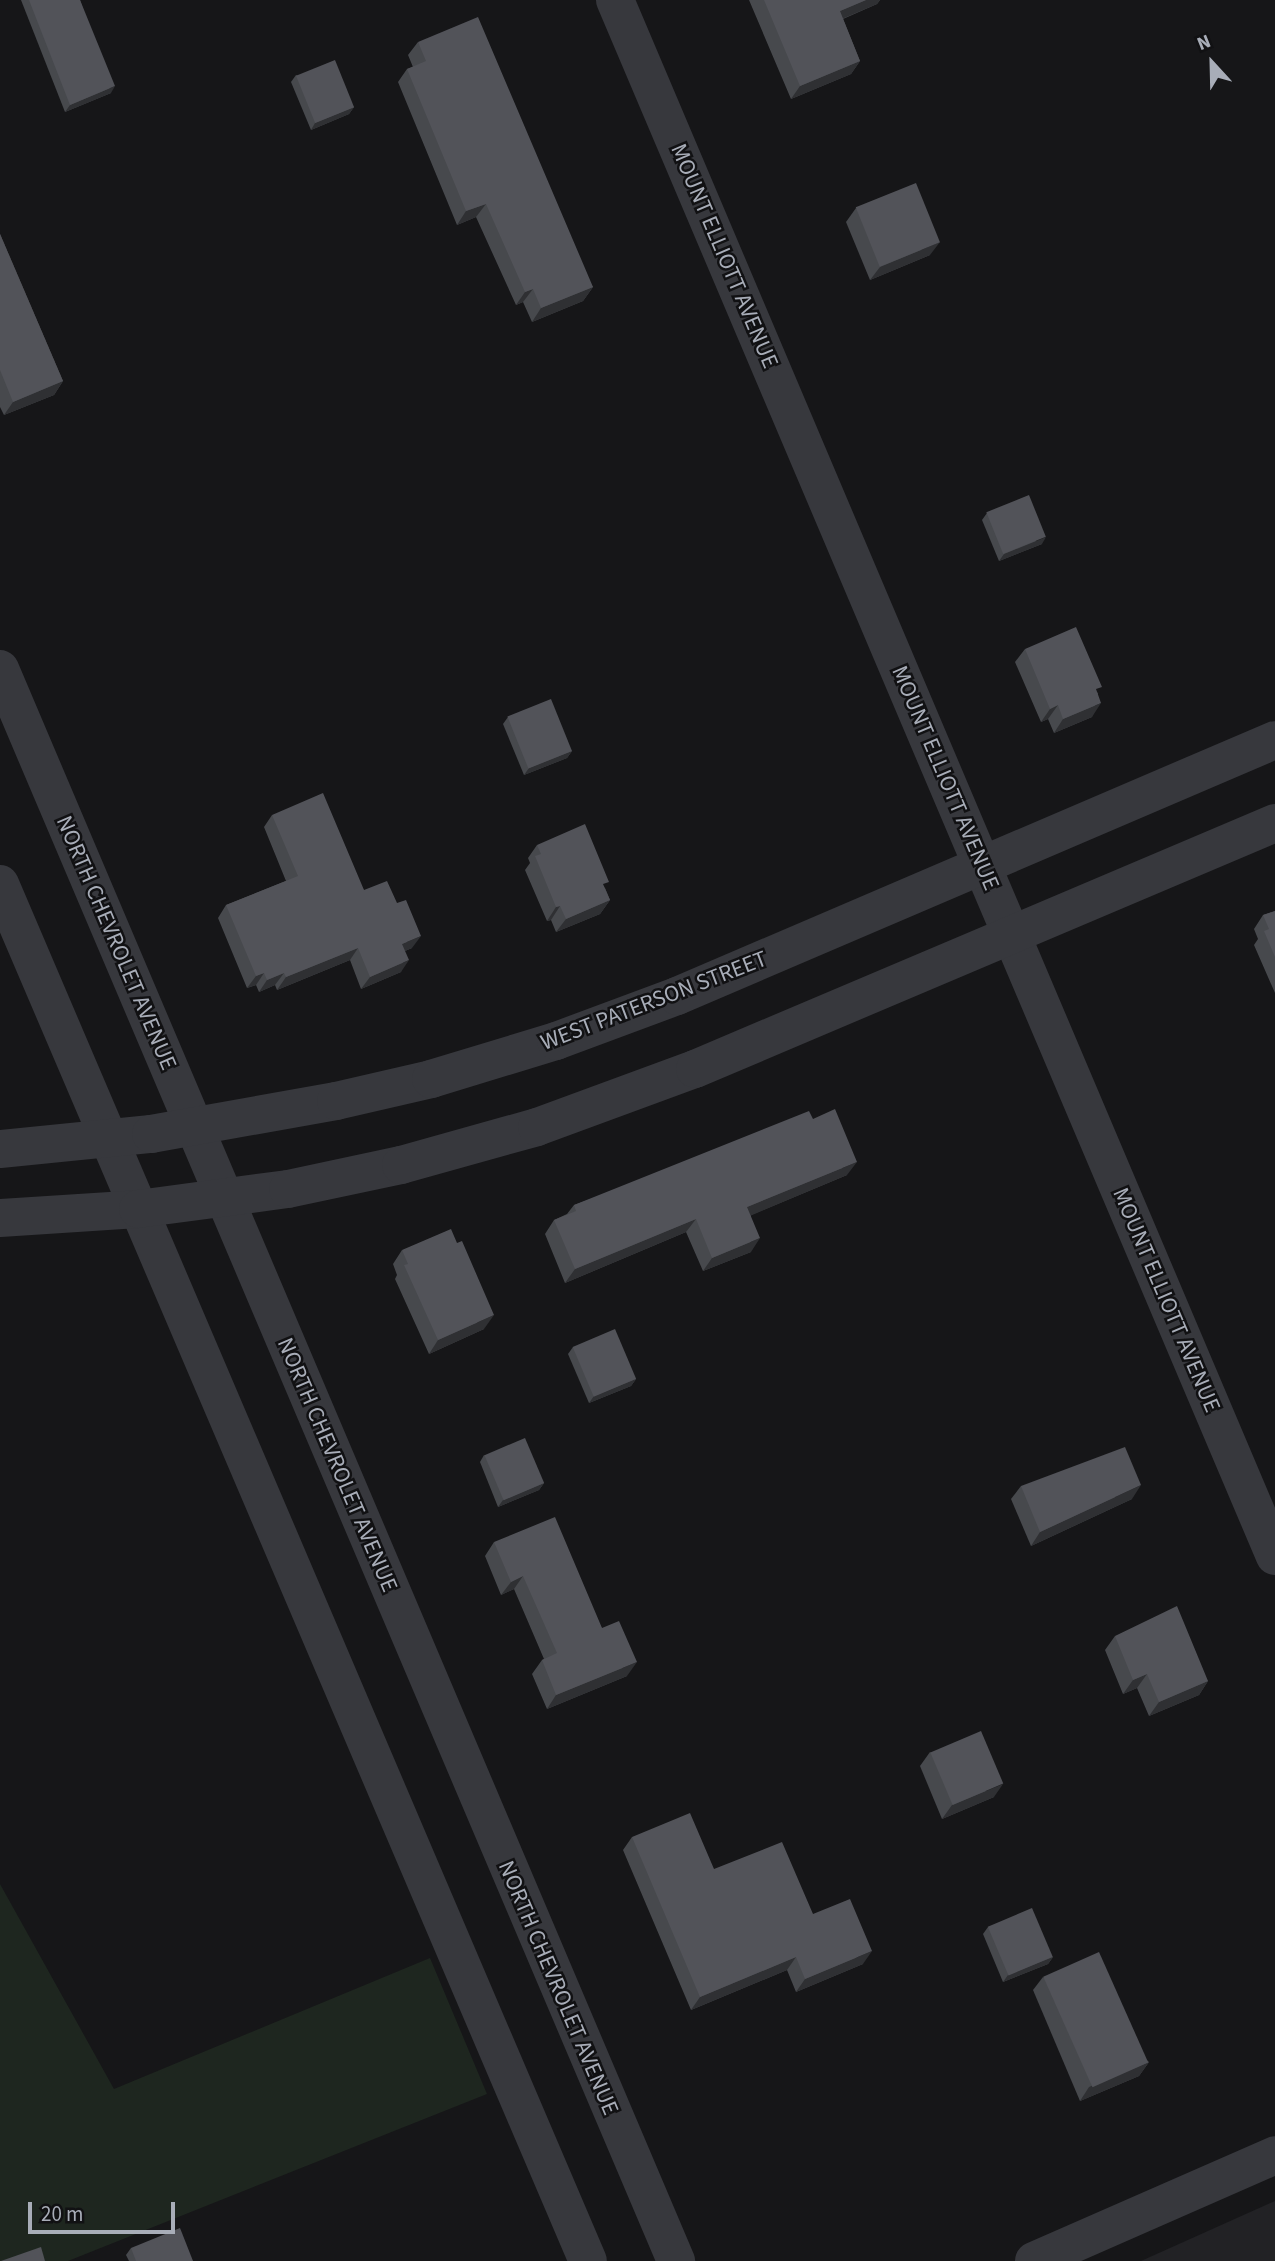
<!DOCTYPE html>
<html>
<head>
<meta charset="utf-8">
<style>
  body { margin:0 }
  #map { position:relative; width:1275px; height:2261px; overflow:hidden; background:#161618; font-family:"Source Sans 3",sans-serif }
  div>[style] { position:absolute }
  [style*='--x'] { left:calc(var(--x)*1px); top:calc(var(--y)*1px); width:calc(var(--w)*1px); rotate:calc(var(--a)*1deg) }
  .built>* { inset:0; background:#222225 }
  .green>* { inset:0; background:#1e261f }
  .minor>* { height:38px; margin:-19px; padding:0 19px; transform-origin:19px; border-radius:19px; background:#37383d }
  .wall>* { inset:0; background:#47494d }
  .shaded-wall>* { inset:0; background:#2f3033 }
  .building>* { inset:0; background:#525359; transform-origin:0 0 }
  span { translate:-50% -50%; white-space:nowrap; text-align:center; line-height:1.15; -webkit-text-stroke:5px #111113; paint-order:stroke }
  .street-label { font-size:23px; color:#a8adb8 }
  .north { position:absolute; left:1177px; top:28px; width:70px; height:70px; -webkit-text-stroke:5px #111113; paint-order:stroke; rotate:338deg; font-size:19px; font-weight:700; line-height:28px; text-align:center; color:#a8adb8 }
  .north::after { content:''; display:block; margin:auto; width:24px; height:32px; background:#a8adb8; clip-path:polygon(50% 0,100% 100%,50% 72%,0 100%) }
  .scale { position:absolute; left:28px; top:2202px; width:147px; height:32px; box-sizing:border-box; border:4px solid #a8adb8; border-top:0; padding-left:9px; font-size:21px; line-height:24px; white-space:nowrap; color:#a8adb8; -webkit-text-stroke:5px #111113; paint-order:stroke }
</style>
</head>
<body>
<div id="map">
  <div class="built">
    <div style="clip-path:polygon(1275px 2201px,1275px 2261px,1141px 2261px)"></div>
  </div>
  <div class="green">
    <div style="clip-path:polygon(0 1884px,114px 2089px,430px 1958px,487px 2094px,68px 2261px,0 2261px)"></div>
  </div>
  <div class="minor">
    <div style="--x:615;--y:0;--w:1690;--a:67.02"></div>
    <div style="--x:0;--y:669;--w:1730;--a:66.99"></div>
    <div style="--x:0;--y:884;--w:1497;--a:66.88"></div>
    <div style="--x:0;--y:1149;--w:152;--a:-5.7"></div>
    <div style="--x:151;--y:1134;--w:188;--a:-10.1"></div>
    <div style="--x:336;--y:1101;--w:98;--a:-13"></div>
    <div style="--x:431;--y:1079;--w:131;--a:-16.9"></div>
    <div style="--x:556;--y:1041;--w:129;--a:-20.4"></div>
    <div style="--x:677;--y:996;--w:650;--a:-23.18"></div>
    <div style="--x:0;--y:1218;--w:138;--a:-3.7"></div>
    <div style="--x:138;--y:1209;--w:151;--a:-7.6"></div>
    <div style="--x:288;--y:1189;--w:116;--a:-12"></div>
    <div style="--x:401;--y:1165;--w:141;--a:-15.6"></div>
    <div style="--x:537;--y:1127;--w:168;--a:-20.2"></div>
    <div style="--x:695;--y:1069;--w:630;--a:-22.98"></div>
    <div style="--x:1034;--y:2261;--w:263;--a:-23.7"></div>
  </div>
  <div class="wall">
    <div style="clip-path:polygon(21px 0,80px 0,111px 93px,65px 112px)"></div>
    <div style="clip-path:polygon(749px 0,880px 0,877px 4px,843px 19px,860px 61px,851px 74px,791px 99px)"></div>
    <div style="clip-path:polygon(418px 42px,593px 287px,583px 301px,532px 322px,523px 302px,516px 305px,476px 217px,457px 225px,398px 82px,407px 69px,413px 67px,408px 55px)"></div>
    <div style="clip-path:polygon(296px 75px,354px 107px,349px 114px,311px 130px,291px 82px)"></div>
    <div style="clip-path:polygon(856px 208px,930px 255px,870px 280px,846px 222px)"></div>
    <div style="clip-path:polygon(0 234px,63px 381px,54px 395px,4px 415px,0 407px)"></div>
    <div style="clip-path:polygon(987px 513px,1042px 544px,999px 561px,982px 520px)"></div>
    <div style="clip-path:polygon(1025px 649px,1098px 693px,1092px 717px,1054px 733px,1048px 719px,1041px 722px,1015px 662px)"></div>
    <div style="clip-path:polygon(508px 717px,572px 751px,567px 758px,524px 775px,503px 724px)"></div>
    <div style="clip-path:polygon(272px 815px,364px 890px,412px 948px,405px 951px,401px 972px,361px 989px,350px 960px,277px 990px,275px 985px,259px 992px,256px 985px,247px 988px,218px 918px,226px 905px,286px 881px,264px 827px)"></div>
    <div style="clip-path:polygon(537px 845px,605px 888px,610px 900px,600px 914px,556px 932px,551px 920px,547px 921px,525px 870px,530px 863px,528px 858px)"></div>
    <div style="clip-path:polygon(1275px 911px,1275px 993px,1254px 945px,1258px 939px,1254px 929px,1263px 915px)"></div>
    <div style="clip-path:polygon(813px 1119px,847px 1175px,751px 1215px,751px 1252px,703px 1271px,686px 1232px,565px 1283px,545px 1234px,554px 1220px,567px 1214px,574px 1205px)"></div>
    <div style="clip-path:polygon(402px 1250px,484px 1329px,429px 1354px,395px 1279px,397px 1275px,393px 1264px)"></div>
    <div style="clip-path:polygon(573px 1347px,636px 1379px,631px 1386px,589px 1403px,568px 1354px)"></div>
    <div style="clip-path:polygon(484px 1455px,544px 1483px,539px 1490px,498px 1507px,480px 1462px)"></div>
    <div style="clip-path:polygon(1021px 1486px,1132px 1499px,1031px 1546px,1011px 1499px)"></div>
    <div style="clip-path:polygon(494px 1542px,602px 1628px,627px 1676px,547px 1709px,532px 1674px,542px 1660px,544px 1659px,514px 1589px,501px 1595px,485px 1556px)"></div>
    <div style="clip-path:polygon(1115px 1636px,1208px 1681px,1199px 1695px,1149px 1716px,1137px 1688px,1123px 1694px,1105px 1650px)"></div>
    <div style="clip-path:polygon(930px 1752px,994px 1797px,942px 1819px,920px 1766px)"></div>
    <div style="clip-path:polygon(632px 1837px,714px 1869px,813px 1914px,863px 1964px,796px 1992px,787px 1970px,691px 2010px,623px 1850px)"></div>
    <div style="clip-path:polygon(988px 1927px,1053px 1957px,1048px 1964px,1003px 1982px,983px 1934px)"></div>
    <div style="clip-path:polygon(1043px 1977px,1149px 2062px,1139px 2076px,1080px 2101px,1033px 1990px)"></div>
    <div style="clip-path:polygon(131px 2248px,193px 2261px,129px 2261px,126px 2255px)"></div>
  </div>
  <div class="shaded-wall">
    <div style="clip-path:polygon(866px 0,880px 0,877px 4px,830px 24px,840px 11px)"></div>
    <div style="clip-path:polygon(860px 61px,851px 74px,791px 99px,800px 86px)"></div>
    <div style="clip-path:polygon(115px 86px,111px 93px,65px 112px,70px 105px)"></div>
    <div style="clip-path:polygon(354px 107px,349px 114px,311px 130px,315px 123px)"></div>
    <div style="clip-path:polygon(486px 204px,476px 217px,457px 225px,466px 211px)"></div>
    <div style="clip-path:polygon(940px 242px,930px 255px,870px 280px,880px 267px)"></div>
    <div style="clip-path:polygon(593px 287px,583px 301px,532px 322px,541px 308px)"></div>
    <div style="clip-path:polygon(533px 289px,523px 302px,516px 305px,525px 292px)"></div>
    <div style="clip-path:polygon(63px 381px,54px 395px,4px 415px,13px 402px)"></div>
    <div style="clip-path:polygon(1046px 537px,1042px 544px,999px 561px,1004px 554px)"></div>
    <div style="clip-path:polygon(1101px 703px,1092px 717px,1054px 733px,1063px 719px)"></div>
    <div style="clip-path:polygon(1058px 705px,1048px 719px,1041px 722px,1050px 709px)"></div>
    <div style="clip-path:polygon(572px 751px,567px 758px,524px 775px,529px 768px)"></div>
    <div style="clip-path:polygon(610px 900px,600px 914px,556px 932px,566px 919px)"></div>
    <div style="clip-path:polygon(560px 906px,551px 920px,547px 921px,556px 907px)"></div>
    <div style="clip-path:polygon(421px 936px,412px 948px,393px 956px,402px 944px)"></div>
    <div style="clip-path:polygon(358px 948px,350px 960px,277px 990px,286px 977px)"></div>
    <div style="clip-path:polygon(409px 960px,401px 972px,361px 989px,370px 977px)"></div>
    <div style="clip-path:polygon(264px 973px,256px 985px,247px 988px,256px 976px)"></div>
    <div style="clip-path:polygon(284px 973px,275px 985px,259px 992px,267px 980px)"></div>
    <div style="clip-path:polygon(857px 1162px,847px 1175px,738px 1221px,747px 1207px)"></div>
    <div style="clip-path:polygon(696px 1219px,686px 1232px,565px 1283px,575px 1269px)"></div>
    <div style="clip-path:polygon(760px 1238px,751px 1252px,703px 1271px,712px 1258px)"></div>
    <div style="clip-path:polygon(494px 1315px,484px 1329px,429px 1354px,438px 1340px)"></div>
    <div style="clip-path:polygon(636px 1379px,631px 1386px,589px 1403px,594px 1396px)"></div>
    <div style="clip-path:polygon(544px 1483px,539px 1490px,498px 1507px,503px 1500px)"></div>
    <div style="clip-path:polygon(1141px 1485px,1132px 1499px,1031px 1546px,1040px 1532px)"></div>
    <div style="clip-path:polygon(523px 1576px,514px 1589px,501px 1595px,511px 1582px)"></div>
    <div style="clip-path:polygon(637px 1662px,627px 1676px,547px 1709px,556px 1695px)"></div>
    <div style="clip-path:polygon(1147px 1674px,1137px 1688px,1123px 1694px,1133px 1680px)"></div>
    <div style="clip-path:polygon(1208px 1681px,1199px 1695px,1149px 1716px,1159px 1702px)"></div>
    <div style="clip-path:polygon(1003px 1784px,994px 1797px,942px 1819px,952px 1805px)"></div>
    <div style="clip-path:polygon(872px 1951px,863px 1964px,796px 1992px,805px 1979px)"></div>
    <div style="clip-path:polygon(796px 1957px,787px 1970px,691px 2010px,700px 1997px)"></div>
    <div style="clip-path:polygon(1053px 1957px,1048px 1964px,1003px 1982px,1008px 1975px)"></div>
    <div style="clip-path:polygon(1149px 2062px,1139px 2076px,1080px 2101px,1089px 2087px)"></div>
  </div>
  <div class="building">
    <div style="clip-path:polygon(29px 0,80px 0,115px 86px,70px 105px)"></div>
    <div style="clip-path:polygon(764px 0,866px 0,840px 11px,860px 61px,800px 86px)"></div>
    <div style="clip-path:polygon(478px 17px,593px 287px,541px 308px,533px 289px,525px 292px,486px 204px,466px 211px,407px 69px,426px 61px,418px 42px)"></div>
    <div style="left:335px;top:60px;width:51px;height:42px;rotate:68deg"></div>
    <div style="left:916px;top:183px;width:64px;height:65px;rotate:68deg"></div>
    <div style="clip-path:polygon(0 234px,63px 381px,13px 402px,0 370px)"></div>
    <div style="left:1029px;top:495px;width:45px;height:46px;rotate:68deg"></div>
    <div style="clip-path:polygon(1076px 627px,1102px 687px,1096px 689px,1101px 703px,1063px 719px,1058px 705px,1050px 709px,1025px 649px)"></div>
    <div style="left:551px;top:699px;width:56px;height:47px;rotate:68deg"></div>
    <div style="clip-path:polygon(323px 793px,364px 890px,387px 881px,397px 903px,406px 900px,421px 936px,402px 944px,409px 960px,370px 977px,358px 948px,286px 977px,284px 973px,267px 980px,264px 973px,256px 976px,226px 905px,298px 876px,272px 815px)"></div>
    <div style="clip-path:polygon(585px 824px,609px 882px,603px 884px,610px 900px,566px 919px,560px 906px,556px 907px,535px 856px,541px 854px,537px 845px)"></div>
    <div style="clip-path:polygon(1275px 911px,1275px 957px,1264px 931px,1269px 929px,1263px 915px)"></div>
    <div style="clip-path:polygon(835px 1109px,857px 1162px,747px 1207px,760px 1238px,712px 1258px,696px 1219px,575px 1269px,554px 1220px,576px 1211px,574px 1205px,809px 1111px,813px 1119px)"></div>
    <div style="clip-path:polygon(451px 1229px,457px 1243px,462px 1241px,494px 1315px,438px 1340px,404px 1265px,408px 1264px,402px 1250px)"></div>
    <div style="left:615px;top:1329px;width:54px;height:46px;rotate:67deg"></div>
    <div style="left:525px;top:1438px;width:49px;height:44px;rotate:67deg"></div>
    <div style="clip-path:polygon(1125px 1447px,1141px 1485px,1040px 1532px,1021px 1486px)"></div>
    <div style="clip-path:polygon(555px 1517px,602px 1628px,619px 1621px,637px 1662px,556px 1695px,542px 1660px,557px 1653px,523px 1576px,511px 1582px,494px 1542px)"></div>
    <div style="clip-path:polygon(1177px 1606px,1208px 1681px,1159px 1702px,1147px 1674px,1133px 1680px,1115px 1636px)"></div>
    <div style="left:981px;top:1731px;width:57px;height:55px;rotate:67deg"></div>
    <div style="clip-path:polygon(690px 1813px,714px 1869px,782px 1842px,813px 1914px,850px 1899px,872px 1951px,805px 1979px,796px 1957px,700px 1997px,632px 1837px)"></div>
    <div style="left:1032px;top:1908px;width:53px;height:48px;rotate:67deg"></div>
    <div style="left:1099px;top:1952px;width:121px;height:61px;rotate:66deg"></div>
    <div style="clip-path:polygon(180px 2228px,193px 2261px,136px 2261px,131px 2248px)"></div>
    <div style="clip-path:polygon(41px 2247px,45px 2261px,1px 2261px)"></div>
  </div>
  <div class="street-label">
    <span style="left:724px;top:256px;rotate:67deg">MOUNT ELLIOTT AVENUE</span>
    <span style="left:945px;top:778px;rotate:67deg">MOUNT ELLIOTT AVENUE</span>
    <span style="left:116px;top:943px;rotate:67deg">NORTH CHEVROLET AVENUE</span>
    <span style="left:654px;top:1001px;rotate:-21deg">WEST PATERSON STREET</span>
    <span style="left:1166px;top:1300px;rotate:67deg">MOUNT ELLIOTT AVENUE</span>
    <span style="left:337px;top:1465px;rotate:67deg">NORTH CHEVROLET AVENUE</span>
    <span style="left:558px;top:1988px;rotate:67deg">NORTH CHEVROLET AVENUE</span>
  </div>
  <div class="north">N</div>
  <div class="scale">20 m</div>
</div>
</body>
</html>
